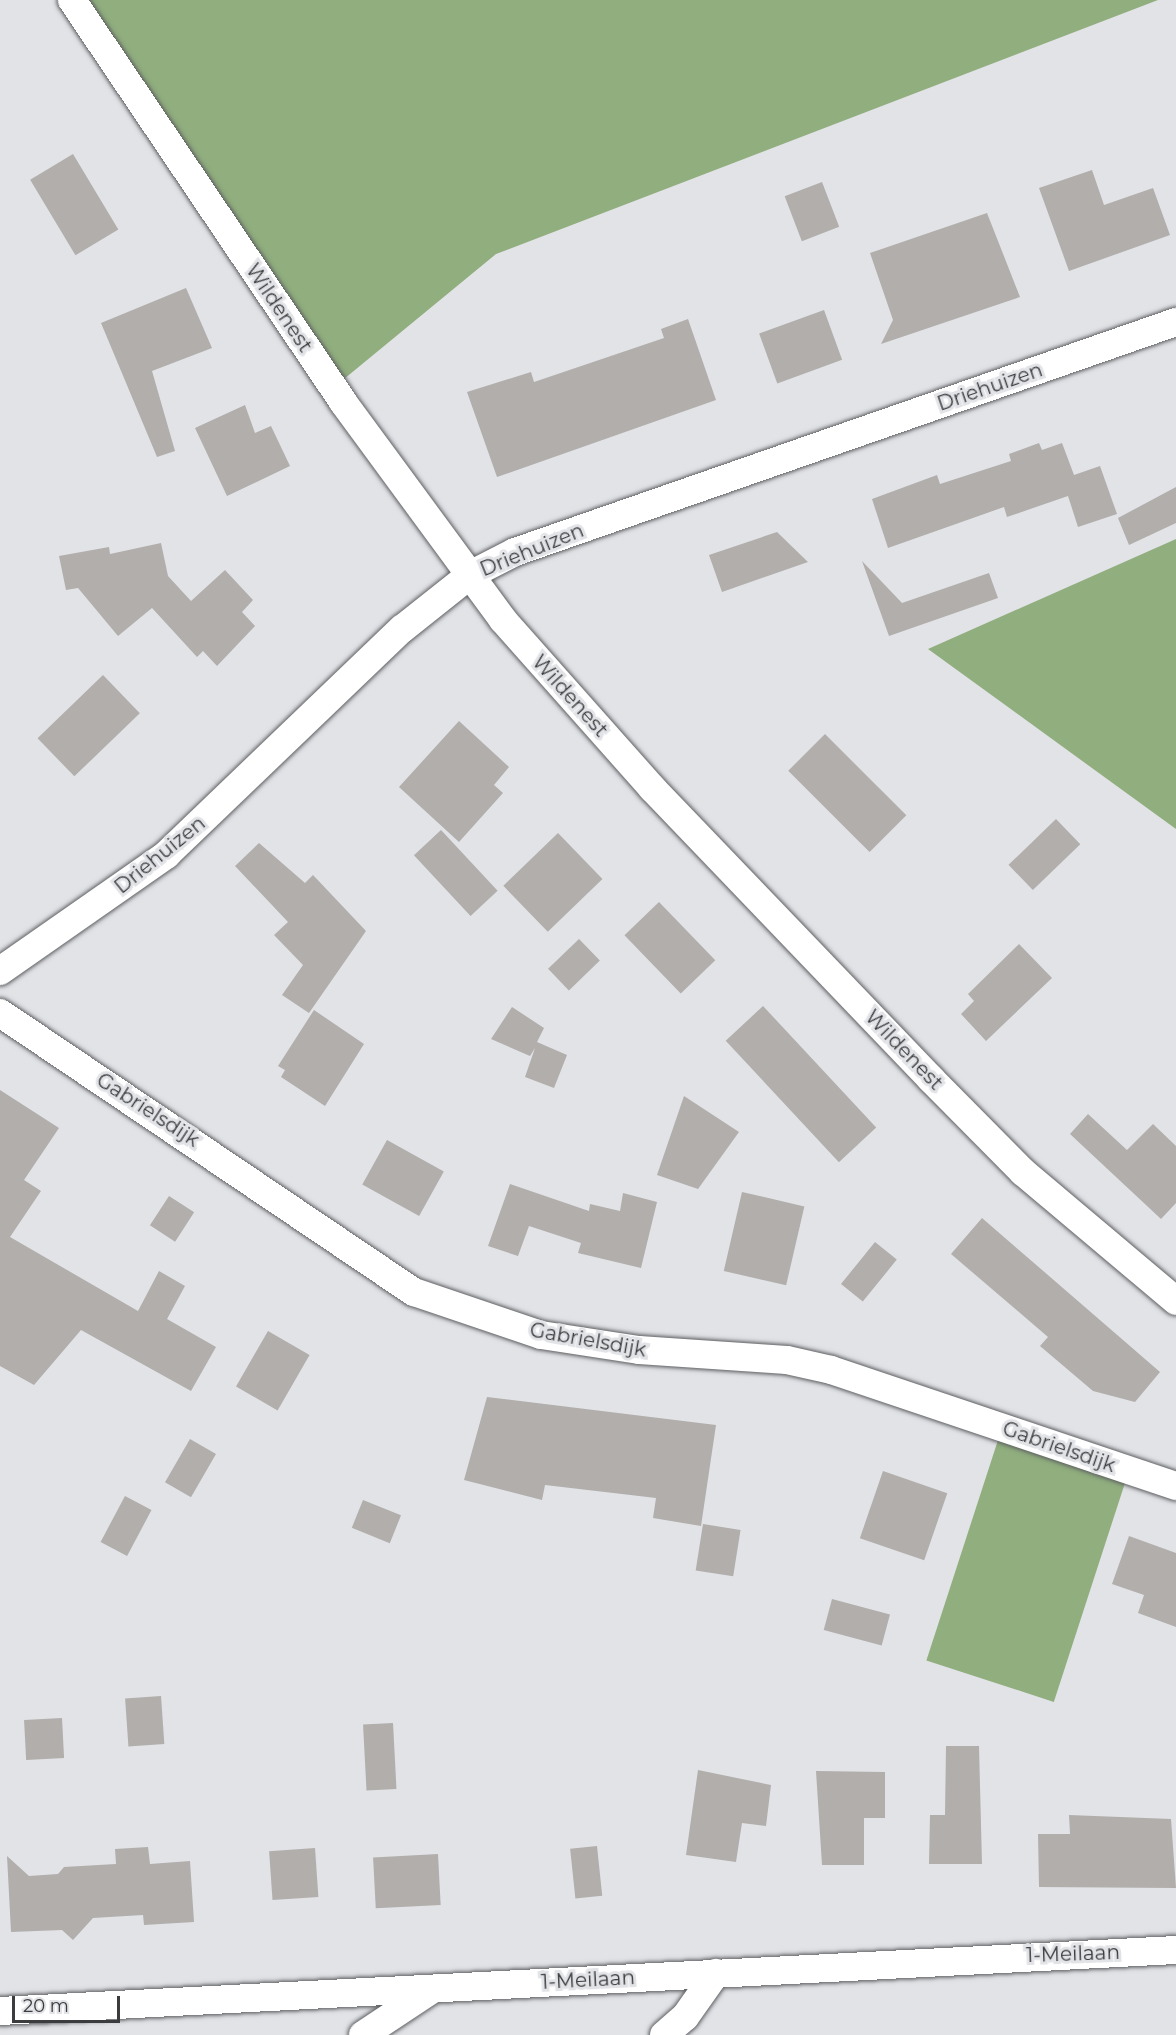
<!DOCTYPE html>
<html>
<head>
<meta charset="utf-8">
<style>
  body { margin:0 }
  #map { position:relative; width:1176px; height:2035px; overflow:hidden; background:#e2e3e7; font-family:Montserrat,sans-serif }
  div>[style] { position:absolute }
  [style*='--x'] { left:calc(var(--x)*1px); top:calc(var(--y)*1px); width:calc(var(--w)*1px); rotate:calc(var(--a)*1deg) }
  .forest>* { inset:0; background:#90ae7e; transform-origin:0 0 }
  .building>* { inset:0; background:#b1aeac; transform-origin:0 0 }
  .roads { filter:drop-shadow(0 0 2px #5d5f61) drop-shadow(0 0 2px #5d5f61) }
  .minor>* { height:28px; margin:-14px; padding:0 14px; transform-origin:14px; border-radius:14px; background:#fff }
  span { translate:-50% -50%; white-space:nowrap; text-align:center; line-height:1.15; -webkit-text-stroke:6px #e2e3e7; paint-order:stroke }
  .street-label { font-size:20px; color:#3b3c3d }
  .scale { position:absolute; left:12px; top:1996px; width:108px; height:27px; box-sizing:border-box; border:3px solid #3b3c3d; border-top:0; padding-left:8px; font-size:18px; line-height:21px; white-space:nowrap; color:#3b3c3d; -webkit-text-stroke:4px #e2e3e7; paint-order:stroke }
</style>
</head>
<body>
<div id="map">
  <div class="forest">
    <div style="clip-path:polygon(87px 0,1158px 0,496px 254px,344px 379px)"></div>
    <div style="clip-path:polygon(1176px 539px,1176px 829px,928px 649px)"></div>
    <div style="left:999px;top:1437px;width:134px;height:235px;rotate:18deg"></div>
  </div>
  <div class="building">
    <div style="left:73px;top:154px;width:88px;height:50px;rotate:59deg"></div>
    <div style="clip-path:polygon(1092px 170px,1104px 205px,1153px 188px,1170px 235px,1069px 271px,1039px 188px)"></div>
    <div style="left:822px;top:182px;width:48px;height:40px;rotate:69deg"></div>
    <div style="clip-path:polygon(987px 213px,1020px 297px,881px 344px,893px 320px,870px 253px)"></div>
    <div style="clip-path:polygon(186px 288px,212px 348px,152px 371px,175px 451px,157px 457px,101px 323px)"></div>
    <div style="left:824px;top:310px;width:53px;height:69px;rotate:70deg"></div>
    <div style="clip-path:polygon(688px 319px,716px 400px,497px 477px,467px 392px,531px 372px,534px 382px,664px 338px,661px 329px)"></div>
    <div style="clip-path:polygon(245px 405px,255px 433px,271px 426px,290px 466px,227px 496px,195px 428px)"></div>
    <div style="clip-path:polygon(1039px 443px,1042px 450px,1062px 443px,1074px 475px,1100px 466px,1117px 514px,1078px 527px,1068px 496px,1007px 517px,1004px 507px,888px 548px,872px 499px,937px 475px,940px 484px,1011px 461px,1009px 454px)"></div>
    <div style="clip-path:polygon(1176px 487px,1176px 523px,1129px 545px,1118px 518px)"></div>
    <div style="clip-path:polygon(777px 532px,808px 562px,722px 592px,709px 555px)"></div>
    <div style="clip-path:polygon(161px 543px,168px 576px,191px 601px,225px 570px,253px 600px,242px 612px,255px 626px,217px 666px,203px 651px,197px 657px,152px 608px,118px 636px,78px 588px,66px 590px,59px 556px,109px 547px,110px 554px)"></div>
    <div style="clip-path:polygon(862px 561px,902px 603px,989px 573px,998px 598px,889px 636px)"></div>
    <div style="left:103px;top:675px;width:53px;height:91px;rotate:46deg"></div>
    <div style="clip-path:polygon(459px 721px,509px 767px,494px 785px,503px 793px,459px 842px,399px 787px)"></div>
    <div style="left:825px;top:734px;width:115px;height:52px;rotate:45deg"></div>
    <div style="left:1056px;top:819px;width:35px;height:66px;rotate:46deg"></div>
    <div style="left:441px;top:830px;width:83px;height:37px;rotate:47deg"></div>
    <div style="left:558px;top:833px;width:64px;height:76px;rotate:46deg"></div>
    <div style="clip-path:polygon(259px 843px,305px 883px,313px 875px,366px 931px,309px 1013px,282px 995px,303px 965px,274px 935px,288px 922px,235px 866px)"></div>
    <div style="left:659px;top:902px;width:81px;height:48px;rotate:46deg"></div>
    <div style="left:579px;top:939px;width:30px;height:43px;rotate:46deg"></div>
    <div style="clip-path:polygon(1019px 944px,1052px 978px,986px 1041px,961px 1014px,974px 1001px,968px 994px)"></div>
    <div style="left:763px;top:1006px;width:166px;height:51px;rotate:47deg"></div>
    <div style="clip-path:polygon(512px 1007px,544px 1028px,537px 1042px,567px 1055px,554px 1088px,525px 1077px,535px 1048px,530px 1056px,491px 1039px)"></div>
    <div style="clip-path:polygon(314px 1010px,364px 1044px,325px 1106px,281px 1077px,285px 1070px,278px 1066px)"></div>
    <div style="clip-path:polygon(0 1090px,59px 1128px,24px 1180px,41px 1191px,10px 1237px,138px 1311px,159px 1271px,185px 1286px,167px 1319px,216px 1347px,191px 1391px,81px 1330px,34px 1385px,0 1366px)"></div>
    <div style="clip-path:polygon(684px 1096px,739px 1132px,698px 1189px,657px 1175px)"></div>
    <div style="clip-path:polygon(1088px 1114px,1127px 1150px,1153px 1124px,1176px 1146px,1176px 1203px,1161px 1219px,1070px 1134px)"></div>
    <div style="left:387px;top:1140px;width:65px;height:51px;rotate:29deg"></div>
    <div style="clip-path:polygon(510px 1184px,589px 1211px,590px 1204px,620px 1211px,623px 1193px,657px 1202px,641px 1268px,578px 1253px,581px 1243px,529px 1226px,518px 1256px,488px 1246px)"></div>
    <div style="left:742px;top:1192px;width:64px;height:81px;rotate:13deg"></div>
    <div style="left:169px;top:1196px;width:30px;height:35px;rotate:33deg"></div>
    <div style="clip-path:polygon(982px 1218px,1160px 1372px,1135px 1402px,1093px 1391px,1040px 1346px,1048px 1337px,951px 1254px)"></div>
    <div style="left:875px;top:1242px;width:28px;height:54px;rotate:39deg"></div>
    <div style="left:268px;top:1331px;width:48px;height:64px;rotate:30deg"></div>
    <div style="clip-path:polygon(487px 1397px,716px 1425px,701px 1526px,653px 1518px,656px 1498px,545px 1485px,542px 1500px,464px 1480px)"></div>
    <div style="left:190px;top:1439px;width:30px;height:50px;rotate:30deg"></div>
    <div style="left:883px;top:1471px;width:68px;height:71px;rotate:19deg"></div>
    <div style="left:125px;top:1496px;width:30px;height:52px;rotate:28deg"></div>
    <div style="left:363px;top:1500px;width:41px;height:30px;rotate:22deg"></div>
    <div style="left:703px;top:1524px;width:38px;height:47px;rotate:9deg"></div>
    <div style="clip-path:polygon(1129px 1536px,1176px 1553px,1176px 1627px,1138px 1613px,1144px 1595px,1112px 1584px)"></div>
    <div style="left:832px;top:1599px;width:60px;height:32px;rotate:15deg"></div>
    <div style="left:161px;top:1696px;width:48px;height:36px;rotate:86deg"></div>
    <div style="left:62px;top:1718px;width:40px;height:38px;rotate:87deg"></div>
    <div style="left:393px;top:1723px;width:66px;height:30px;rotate:87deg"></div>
    <div style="clip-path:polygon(946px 1746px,979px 1746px,982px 1864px,929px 1864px,930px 1815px,945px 1815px)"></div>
    <div style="clip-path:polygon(698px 1770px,771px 1785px,766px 1826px,742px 1823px,736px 1862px,686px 1855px)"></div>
    <div style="clip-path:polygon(816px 1771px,885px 1772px,885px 1818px,864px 1818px,864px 1865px,822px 1865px)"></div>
    <div style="clip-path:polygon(1069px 1815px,1171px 1819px,1176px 1888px,1039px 1887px,1038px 1834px,1070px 1834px)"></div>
    <div style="left:597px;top:1846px;width:50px;height:27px;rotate:84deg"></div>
    <div style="clip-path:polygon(148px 1847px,150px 1864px,190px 1861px,194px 1922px,144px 1925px,143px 1915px,93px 1918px,73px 1940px,62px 1930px,11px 1932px,7px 1856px,29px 1876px,58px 1874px,64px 1867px,116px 1864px,115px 1849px)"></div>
    <div style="left:315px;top:1848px;width:49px;height:46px;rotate:86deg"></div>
    <div style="left:438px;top:1854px;width:51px;height:65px;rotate:87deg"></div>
  </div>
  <div class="roads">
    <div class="minor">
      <div style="--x:72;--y:0;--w:485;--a:56"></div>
      <div style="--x:343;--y:402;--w:270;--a:53.7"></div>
      <div style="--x:503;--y:620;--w:225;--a:48.4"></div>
      <div style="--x:652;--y:788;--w:403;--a:46.2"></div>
      <div style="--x:931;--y:1079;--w:131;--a:45.3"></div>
      <div style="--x:1023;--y:1172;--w:200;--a:40.1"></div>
      <div style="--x:0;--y:971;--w:203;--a:-34.9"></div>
      <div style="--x:166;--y:855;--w:327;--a:-43.8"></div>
      <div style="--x:402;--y:629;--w:87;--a:-38.5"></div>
      <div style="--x:470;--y:575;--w:51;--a:-27.1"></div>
      <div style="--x:515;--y:552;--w:700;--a:-19.19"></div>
      <div style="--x:0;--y:1013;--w:499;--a:34"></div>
      <div style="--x:414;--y:1292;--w:134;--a:18.7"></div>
      <div style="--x:541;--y:1335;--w:99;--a:8.7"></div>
      <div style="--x:639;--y:1350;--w:148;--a:3.9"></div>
      <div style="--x:787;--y:1360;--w:45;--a:12.8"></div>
      <div style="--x:831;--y:1370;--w:364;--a:18.6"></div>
      <div style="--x:0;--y:2011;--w:1178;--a:-2.97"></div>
      <div style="--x:363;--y:2035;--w:82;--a:-33.5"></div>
      <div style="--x:664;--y:2035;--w:28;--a:-41"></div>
      <div style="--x:685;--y:2017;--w:54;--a:-54.8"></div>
    </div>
  </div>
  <div class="street-label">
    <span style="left:279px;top:308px;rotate:56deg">Wildenest</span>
    <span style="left:990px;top:387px;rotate:-19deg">Driehuizen</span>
    <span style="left:532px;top:550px;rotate:-22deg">Driehuizen</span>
    <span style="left:570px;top:696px;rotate:48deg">Wildenest</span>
    <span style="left:160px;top:855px;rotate:-39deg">Driehuizen</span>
    <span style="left:904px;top:1050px;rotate:46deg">Wildenest</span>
    <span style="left:148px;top:1110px;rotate:33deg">Gabrielsdijk</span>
    <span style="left:588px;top:1340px;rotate:10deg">Gabrielsdijk</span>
    <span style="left:1059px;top:1447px;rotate:19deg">Gabrielsdijk</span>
    <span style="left:1073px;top:1954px;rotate:-2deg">1-Meilaan</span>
    <span style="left:588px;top:1980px;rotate:-3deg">1-Meilaan</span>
  </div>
  <div class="scale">20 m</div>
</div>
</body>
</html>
